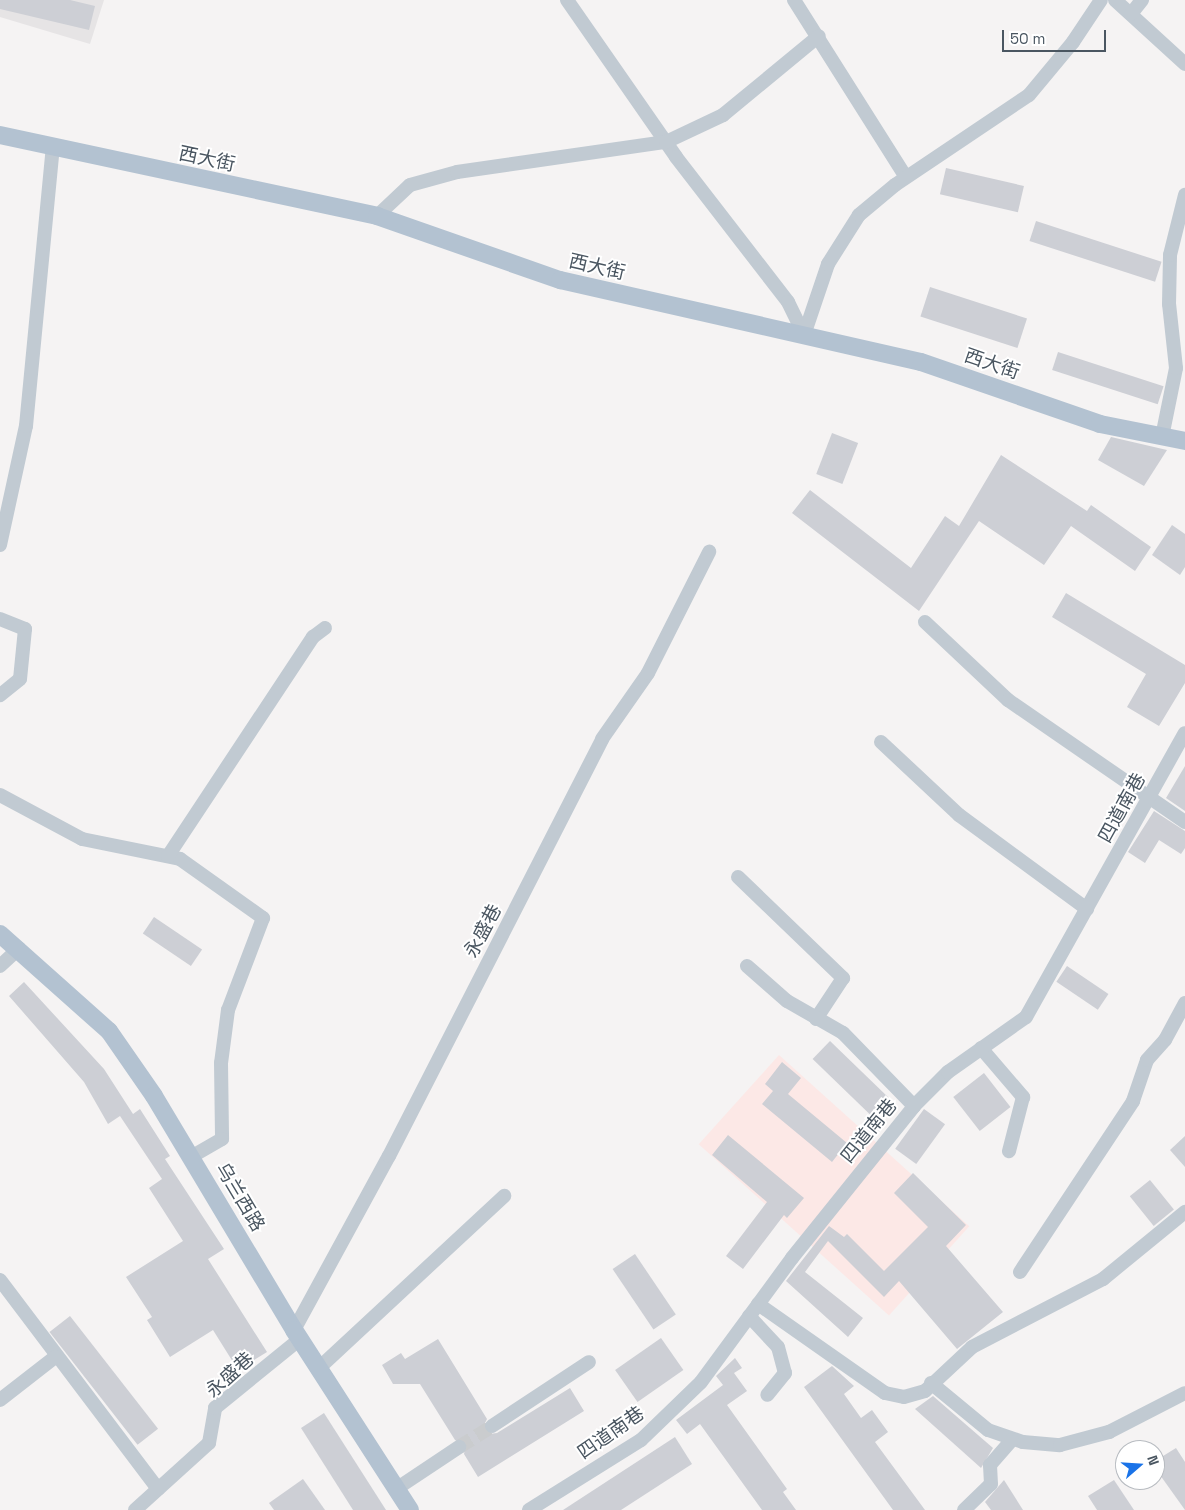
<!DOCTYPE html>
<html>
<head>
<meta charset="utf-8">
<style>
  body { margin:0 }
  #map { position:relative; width:1185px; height:1510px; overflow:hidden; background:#f5f3f3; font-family:"Space Grotesk","Noto Sans SC",sans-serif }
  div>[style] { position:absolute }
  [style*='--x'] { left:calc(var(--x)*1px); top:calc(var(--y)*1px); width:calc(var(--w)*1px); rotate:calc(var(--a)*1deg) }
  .education>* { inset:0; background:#e6e4e5 }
  .medical>* { inset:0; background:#fce8e6; transform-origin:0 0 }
  .building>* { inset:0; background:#cdcfd5; transform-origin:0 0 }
  .minor-tunnel>* { height:14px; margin-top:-7px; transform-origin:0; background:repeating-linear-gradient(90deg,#caccce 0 14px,transparent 0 21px) }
  .minor>* { height:14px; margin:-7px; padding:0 7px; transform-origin:7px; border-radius:7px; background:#c1cad2 }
  .major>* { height:18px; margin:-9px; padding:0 9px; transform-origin:9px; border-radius:9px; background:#b3c2d1 }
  span { translate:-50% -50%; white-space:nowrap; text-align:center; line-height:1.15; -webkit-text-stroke:4px #fff; paint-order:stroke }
  .street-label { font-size:19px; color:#4a5661 }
  .north { position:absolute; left:1115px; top:1440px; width:50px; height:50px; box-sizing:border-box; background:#fff; border:1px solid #b7bbc0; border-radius:50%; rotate:71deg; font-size:14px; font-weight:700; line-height:20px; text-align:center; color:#4a5661 }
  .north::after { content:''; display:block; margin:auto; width:18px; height:22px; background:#1a73e8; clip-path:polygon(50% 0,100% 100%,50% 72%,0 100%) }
  .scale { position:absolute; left:1002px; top:30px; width:104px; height:22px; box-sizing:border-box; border:2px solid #4a5661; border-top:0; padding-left:6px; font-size:15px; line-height:18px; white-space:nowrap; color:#4a5661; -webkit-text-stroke:4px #fff; paint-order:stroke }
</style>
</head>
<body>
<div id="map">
  <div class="education">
    <div style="clip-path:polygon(0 0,104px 0,90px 44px,0 17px)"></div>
  </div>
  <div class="medical">
    <div style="left:779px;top:1055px;width:256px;height:120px;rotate:42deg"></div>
  </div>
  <div class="building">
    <div style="clip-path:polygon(0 0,70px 0,95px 6px,89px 30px,0 9px)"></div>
    <div style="left:946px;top:168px;width:80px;height:27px;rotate:13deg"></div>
    <div style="left:1036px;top:221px;width:132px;height:21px;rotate:18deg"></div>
    <div style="left:930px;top:287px;width:102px;height:31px;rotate:18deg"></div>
    <div style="left:1058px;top:352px;width:111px;height:19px;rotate:18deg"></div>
    <div style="left:832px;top:433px;width:28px;height:44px;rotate:21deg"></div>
    <div style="clip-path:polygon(1111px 437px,1167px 450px,1144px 486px,1098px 460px)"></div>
    <div style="clip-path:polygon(1001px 455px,1087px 511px,1091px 505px,1151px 547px,1135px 571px,1071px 526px,1044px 565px,979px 521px,919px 611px,792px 513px,810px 490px,911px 568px,945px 516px,959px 526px)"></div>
    <div style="clip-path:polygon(1172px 525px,1185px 534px,1185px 567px,1180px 575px,1152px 555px)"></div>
    <div style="clip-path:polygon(1066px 593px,1185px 665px,1185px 683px,1159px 726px,1127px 707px,1146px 674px,1052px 617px)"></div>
    <div style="clip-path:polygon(1185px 766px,1185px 811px,1166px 798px)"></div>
    <div style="clip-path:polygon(1154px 811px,1185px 831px,1185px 848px,1181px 854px,1159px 840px,1145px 863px,1128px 852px)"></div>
    <div style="left:154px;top:917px;width:58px;height:20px;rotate:34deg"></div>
    <div style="left:1067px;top:966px;width:50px;height:19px;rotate:34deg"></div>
    <div style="clip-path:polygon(24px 982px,104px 1069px,133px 1114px,140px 1109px,170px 1156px,165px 1159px,224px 1249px,208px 1259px,267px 1352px,238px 1370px,213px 1330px,170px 1357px,147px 1320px,152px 1317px,126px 1277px,183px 1241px,149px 1188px,162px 1179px,120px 1116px,108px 1124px,84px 1082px,9px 996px)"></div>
    <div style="left:830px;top:1041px;width:87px;height:25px;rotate:44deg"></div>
    <div style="clip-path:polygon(782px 1062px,801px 1078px,788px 1094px,847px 1143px,832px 1162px,762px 1104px,773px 1091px,765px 1084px)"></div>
    <div style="left:984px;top:1073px;width:43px;height:39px;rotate:52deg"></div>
    <div style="left:924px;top:1109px;width:26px;height:49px;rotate:36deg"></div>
    <div style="clip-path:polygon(728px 1135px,804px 1198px,787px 1218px,784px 1215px,743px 1269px,726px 1256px,767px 1202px,712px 1155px)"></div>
    <div style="clip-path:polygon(1185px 1136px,1185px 1167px,1170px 1150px)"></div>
    <div style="clip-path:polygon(913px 1173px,966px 1225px,946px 1246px,1003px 1312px,957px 1349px,899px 1281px,884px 1297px,828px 1241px,805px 1272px,863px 1318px,848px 1337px,786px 1281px,829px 1226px,844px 1237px,847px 1234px,884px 1271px,928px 1227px,894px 1193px)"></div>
    <div style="left:1150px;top:1180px;width:38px;height:26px;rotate:51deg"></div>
    <div style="left:635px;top:1254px;width:73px;height:27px;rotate:56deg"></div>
    <div style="left:70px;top:1316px;width:143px;height:26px;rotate:52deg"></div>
    <div style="left:661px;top:1338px;width:39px;height:56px;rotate:55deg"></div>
    <div style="clip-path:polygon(438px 1339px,487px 1419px,483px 1427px,489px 1434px,497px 1433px,570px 1388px,584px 1411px,478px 1477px,464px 1454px,466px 1443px,455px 1440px,420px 1384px,393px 1384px,382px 1365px,401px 1353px,405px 1359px)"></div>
    <div style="clip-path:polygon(735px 1358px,742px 1368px,734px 1373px,747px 1391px,727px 1405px,787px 1489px,783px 1492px,796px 1510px,762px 1510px,700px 1424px,687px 1434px,676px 1420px,723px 1385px,716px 1376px)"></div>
    <div style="clip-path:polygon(832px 1366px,854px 1386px,844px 1394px,861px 1418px,872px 1410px,888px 1432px,875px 1442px,925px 1510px,893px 1510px,804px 1387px)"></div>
    <div style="clip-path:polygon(933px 1396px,993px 1448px,981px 1468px,915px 1409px)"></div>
    <div style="clip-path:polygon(324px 1413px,386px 1510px,353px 1510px,301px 1428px)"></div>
    <div style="clip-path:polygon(675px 1437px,692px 1464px,621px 1510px,563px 1510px)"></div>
    <div style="clip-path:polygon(1176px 1448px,1185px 1462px,1185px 1510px,1155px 1468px,1155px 1461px)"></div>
    <div style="clip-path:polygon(303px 1479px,325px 1510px,274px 1510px,269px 1503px)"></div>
    <div style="clip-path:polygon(1004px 1480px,1023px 1510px,991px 1510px,985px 1502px)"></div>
    <div style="clip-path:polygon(1114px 1480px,1134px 1510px,1097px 1510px,1088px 1496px)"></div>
  </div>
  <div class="minor-tunnel">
    <div style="--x:459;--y:1447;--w:39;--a:-32"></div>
  </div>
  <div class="minor">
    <div style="--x:567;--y:0;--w:191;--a:55.2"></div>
    <div style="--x:676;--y:157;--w:183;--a:52.3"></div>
    <div style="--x:788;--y:302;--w:37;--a:64"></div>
    <div style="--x:794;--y:0;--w:209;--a:57.7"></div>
    <div style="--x:1115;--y:0;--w:95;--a:42.4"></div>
    <div style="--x:1131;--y:14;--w:18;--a:-52"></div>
    <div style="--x:377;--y:216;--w:45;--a:-43.2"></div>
    <div style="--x:410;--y:185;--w:49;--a:-15.5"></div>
    <div style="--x:457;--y:172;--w:211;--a:-8.2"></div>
    <div style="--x:666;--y:142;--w:63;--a:-25.3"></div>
    <div style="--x:723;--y:115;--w:124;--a:-39.5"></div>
    <div style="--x:804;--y:335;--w:75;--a:-71.3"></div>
    <div style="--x:828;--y:264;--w:58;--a:-57.7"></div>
    <div style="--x:859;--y:215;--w:47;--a:-39.8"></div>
    <div style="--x:895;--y:185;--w:161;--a:-33.9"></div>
    <div style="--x:1029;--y:95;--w:69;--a:-50.3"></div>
    <div style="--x:1073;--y:42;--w:50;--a:-56.3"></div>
    <div style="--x:1162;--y:437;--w:70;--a:-78.5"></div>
    <div style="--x:1176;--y:368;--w:64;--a:-96.2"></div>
    <div style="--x:1169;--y:304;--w:49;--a:-88.8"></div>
    <div style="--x:1170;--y:255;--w:62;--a:-76"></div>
    <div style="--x:0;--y:545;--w:122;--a:-77.7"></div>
    <div style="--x:26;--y:426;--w:279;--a:-84.5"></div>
    <div style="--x:0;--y:619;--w:27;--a:22"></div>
    <div style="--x:25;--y:629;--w:50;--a:95.7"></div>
    <div style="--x:20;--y:679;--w:26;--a:141"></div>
    <div style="--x:925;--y:622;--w:114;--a:43.2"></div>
    <div style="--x:1008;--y:700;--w:215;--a:34.6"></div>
    <div style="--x:881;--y:742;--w:107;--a:43.1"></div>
    <div style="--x:959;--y:815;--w:159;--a:36.3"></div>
    <div style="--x:0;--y:795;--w:93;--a:28.2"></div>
    <div style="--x:82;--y:839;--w:100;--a:11.5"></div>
    <div style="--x:180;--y:859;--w:102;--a:35.4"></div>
    <div style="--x:263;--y:918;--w:98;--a:110.8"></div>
    <div style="--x:228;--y:1010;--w:53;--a:97.5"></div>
    <div style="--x:221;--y:1063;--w:76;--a:89.2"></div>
    <div style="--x:222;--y:1139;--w:36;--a:150"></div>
    <div style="--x:168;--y:856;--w:263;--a:-56.5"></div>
    <div style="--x:313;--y:637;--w:15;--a:-37"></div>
    <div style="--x:738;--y:877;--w:146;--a:43.9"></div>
    <div style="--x:843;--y:978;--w:49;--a:123.4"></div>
    <div style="--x:0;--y:966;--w:26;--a:-43"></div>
    <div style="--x:747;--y:966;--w:53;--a:41.2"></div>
    <div style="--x:787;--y:1001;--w:64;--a:29.7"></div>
    <div style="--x:843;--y:1033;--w:102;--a:45.8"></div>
    <div style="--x:981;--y:1048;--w:65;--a:49.4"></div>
    <div style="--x:1023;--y:1097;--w:56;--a:104.5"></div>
    <div style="--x:1020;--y:1272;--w:205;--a:-56.5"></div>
    <div style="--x:1133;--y:1101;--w:43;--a:-71.1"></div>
    <div style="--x:1147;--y:1060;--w:27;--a:-48"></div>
    <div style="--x:1165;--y:1040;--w:42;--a:-61.6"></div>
    <div style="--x:0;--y:1280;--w:262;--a:52.9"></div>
    <div style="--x:758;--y:1304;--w:155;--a:35"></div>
    <div style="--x:885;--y:1393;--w:19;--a:12"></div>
    <div style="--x:904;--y:1397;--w:22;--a:-16"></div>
    <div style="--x:925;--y:1391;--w:64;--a:-43.1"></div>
    <div style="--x:972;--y:1347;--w:148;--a:-27.4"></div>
    <div style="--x:1103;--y:1279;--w:106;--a:-39.3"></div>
    <div style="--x:749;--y:1316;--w:42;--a:46.9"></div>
    <div style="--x:778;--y:1347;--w:27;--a:75"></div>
    <div style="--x:785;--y:1373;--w:28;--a:129"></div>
    <div style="--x:294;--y:1330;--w:198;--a:-61.4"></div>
    <div style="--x:389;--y:1156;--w:468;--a:-62.9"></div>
    <div style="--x:602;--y:739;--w:80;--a:-55.1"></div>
    <div style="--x:648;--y:673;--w:136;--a:-63.2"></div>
    <div style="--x:319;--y:1368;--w:253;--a:-42.9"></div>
    <div style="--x:931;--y:1383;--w:74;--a:39.5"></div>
    <div style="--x:988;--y:1430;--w:37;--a:19"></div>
    <div style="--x:1023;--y:1442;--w:37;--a:5"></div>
    <div style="--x:1060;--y:1445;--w:51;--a:-14.9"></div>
    <div style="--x:1109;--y:1432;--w:85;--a:-27.2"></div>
    <div style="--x:0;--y:1400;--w:70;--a:-38"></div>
    <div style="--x:492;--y:1426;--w:116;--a:-33.4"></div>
    <div style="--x:396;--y:1489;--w:76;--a:-33.7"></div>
    <div style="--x:135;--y:1510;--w:100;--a:-42.2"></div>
    <div style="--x:209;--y:1443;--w:36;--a:-80"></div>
    <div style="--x:215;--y:1408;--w:109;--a:-39.1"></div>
    <div style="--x:529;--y:1510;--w:132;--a:-32"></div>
    <div style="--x:641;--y:1440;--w:83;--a:-44"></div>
    <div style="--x:701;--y:1382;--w:154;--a:-53.7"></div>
    <div style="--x:792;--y:1258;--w:195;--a:-51.2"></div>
    <div style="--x:914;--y:1106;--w:48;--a:-45"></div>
    <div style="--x:948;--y:1072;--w:95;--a:-35.2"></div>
    <div style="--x:1026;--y:1017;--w:325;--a:-60.8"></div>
    <div style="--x:964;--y:1510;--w:37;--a:-44"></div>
    <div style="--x:991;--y:1484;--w:19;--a:-93"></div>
    <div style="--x:990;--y:1465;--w:33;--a:-49"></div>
  </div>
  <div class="major">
    <div style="--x:0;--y:135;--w:386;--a:12.1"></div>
    <div style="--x:377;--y:216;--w:194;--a:19.3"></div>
    <div style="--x:560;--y:280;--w:370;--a:12.8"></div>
    <div style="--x:921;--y:362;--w:189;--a:19.1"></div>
    <div style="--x:1100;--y:424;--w:87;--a:11.3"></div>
    <div style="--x:0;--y:934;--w:146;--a:41.7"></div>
    <div style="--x:109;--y:1031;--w:79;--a:55.3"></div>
    <div style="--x:154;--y:1096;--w:273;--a:59.1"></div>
    <div style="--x:294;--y:1330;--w:214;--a:57.2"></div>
  </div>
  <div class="street-label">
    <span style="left:207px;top:159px;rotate:12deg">西大街</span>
    <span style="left:597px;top:267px;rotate:13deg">西大街</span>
    <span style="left:992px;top:364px;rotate:19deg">西大街</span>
    <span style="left:1122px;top:808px;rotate:-61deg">四道南巷</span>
    <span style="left:483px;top:931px;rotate:-62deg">永盛巷</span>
    <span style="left:869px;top:1131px;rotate:-51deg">四道南巷</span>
    <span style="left:240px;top:1197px;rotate:59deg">乌兰西路</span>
    <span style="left:230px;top:1375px;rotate:-42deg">永盛巷</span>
    <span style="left:611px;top:1433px;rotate:-35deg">四道南巷</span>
  </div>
  <div class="north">N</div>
  <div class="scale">50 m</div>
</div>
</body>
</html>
